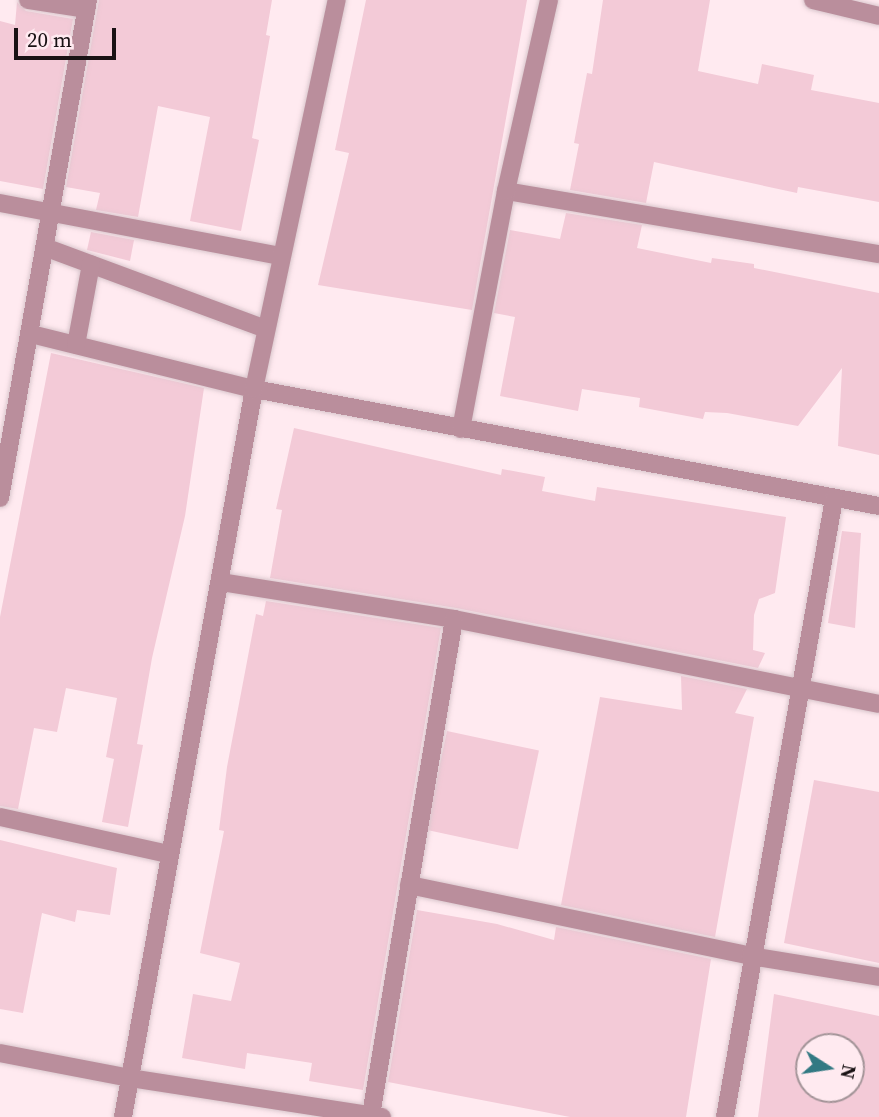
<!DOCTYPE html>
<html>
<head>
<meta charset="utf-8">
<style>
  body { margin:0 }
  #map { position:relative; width:879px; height:1117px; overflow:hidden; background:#ffeaf0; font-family:"Source Serif 4",serif }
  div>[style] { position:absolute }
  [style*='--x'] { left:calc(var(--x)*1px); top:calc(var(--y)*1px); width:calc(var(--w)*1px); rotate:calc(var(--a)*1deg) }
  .building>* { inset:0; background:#f3cad7; transform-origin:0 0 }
  .roads { filter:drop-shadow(0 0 2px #dac7cd) drop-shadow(0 0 2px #dac7cd) }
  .minor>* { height:18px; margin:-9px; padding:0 9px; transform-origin:9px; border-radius:9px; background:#ba8e9c }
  span { translate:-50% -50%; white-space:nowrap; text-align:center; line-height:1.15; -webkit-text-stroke:7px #ffeaf0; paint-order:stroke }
  .north { position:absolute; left:795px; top:1033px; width:70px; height:70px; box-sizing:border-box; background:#ffeaf0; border:2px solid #a39498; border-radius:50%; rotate:102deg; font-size:19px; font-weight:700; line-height:28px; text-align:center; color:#191214 }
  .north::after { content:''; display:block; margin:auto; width:24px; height:32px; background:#327983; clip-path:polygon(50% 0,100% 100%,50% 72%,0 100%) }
  .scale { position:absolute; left:14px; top:28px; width:102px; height:32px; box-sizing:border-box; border:4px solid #191214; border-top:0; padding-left:9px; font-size:21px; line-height:24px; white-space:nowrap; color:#191214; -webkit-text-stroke:5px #ffeaf0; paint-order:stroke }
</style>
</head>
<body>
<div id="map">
  <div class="building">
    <div style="clip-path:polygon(99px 0,272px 0,266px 35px,270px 36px,252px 138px,259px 140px,241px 231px,190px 221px,210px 117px,158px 106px,138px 217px,96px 210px,100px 193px,66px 187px)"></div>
    <div style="clip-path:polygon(366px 0,527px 0,472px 310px,318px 285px,349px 153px,335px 150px)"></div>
    <div style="clip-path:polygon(603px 0,710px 0,698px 71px,758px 84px,762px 64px,814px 75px,811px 90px,879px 103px,879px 202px,798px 187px,797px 193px,654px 162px,646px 203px,570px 190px,579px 144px,574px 143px,587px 73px,592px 74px)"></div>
    <div style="clip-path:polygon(17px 2px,26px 11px,73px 19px,43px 189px,0 181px,0 21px,15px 25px)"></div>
    <div style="clip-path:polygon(566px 213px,642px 225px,637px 248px,711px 263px,712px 258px,754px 264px,754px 268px,879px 293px,879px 455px,838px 446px,842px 368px,798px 426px,727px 413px,705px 412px,703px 419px,639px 407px,640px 398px,582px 389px,578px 411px,500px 396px,515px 317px,494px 313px,510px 230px,560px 239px)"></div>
    <div style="clip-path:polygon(91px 232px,134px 240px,130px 261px,87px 250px)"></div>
    <div style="clip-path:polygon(51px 353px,204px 388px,185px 516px,152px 658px,137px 744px,143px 745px,128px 827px,102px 822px,114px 759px,106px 757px,117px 698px,66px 688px,57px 732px,34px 728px,18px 809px,0 806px,0 617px)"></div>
    <div style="clip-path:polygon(294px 428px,501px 475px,502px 469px,545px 477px,542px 491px,595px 501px,597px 487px,786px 517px,775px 593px,759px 599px,754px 615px,753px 650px,765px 653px,758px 668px,456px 608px,270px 578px,282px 510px,276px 509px)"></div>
    <div style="clip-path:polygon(842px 531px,861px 533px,855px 628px,828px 623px)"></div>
    <div style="clip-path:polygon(266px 601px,441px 628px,363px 1090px,309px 1081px,312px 1063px,247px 1053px,245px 1069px,182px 1058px,193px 994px,231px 1001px,240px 963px,200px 953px,224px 831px,219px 830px,227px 767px,256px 614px,263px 616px)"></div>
    <div style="clip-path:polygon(681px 676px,747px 689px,735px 713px,754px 717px,715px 937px,561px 905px,600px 697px,682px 710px)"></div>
    <div style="left:447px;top:731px;width:94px;height:101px;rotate:12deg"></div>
    <div style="clip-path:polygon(814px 780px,879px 792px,879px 963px,784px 943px)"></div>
    <div style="clip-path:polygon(0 840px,117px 868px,110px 915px,77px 910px,75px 922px,42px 913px,23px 1013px,0 1009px)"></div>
    <div style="clip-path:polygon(417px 910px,497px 924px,554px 940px,556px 927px,711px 959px,686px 1117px,570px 1117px,388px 1082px)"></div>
    <div style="clip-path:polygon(evenodd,774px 994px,879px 1016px,879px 1117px,758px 1117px,774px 994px,809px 1047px,851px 1047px,851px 1089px,809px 1089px,809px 1047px)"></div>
  </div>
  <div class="roads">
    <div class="minor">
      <div style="--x:28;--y:0;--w:59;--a:8.8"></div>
      <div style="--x:813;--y:0;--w:68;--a:13.6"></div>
      <div style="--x:506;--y:191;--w:378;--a:9.6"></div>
      <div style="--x:0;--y:203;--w:286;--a:10.7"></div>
      <div style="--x:47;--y:248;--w:233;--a:20.3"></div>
      <div style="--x:31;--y:334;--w:230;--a:13.9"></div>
      <div style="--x:254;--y:389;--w:636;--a:10.6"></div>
      <div style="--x:76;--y:345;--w:82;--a:-79.5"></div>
      <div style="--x:461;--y:429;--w:242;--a:-79.3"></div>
      <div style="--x:506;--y:191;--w:196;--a:-77.3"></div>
      <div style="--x:0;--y:498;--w:506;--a:-79.98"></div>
      <div style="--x:221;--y:582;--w:236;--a:9"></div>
      <div style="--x:454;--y:619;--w:433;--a:11.3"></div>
      <div style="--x:0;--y:817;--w:172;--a:12.4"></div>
      <div style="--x:409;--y:885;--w:349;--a:11.7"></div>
      <div style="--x:751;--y:956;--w:130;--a:9.3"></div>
      <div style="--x:0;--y:1053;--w:132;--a:10.9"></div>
      <div style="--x:130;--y:1078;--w:255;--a:8.8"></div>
      <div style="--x:371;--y:1115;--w:503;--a:-80.5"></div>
      <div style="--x:123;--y:1117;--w:740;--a:-79.8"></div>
      <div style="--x:254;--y:389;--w:398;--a:-78"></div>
      <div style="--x:725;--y:1117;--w:628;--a:-80"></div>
    </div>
  </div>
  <div class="north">N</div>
  <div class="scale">20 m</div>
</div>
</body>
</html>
